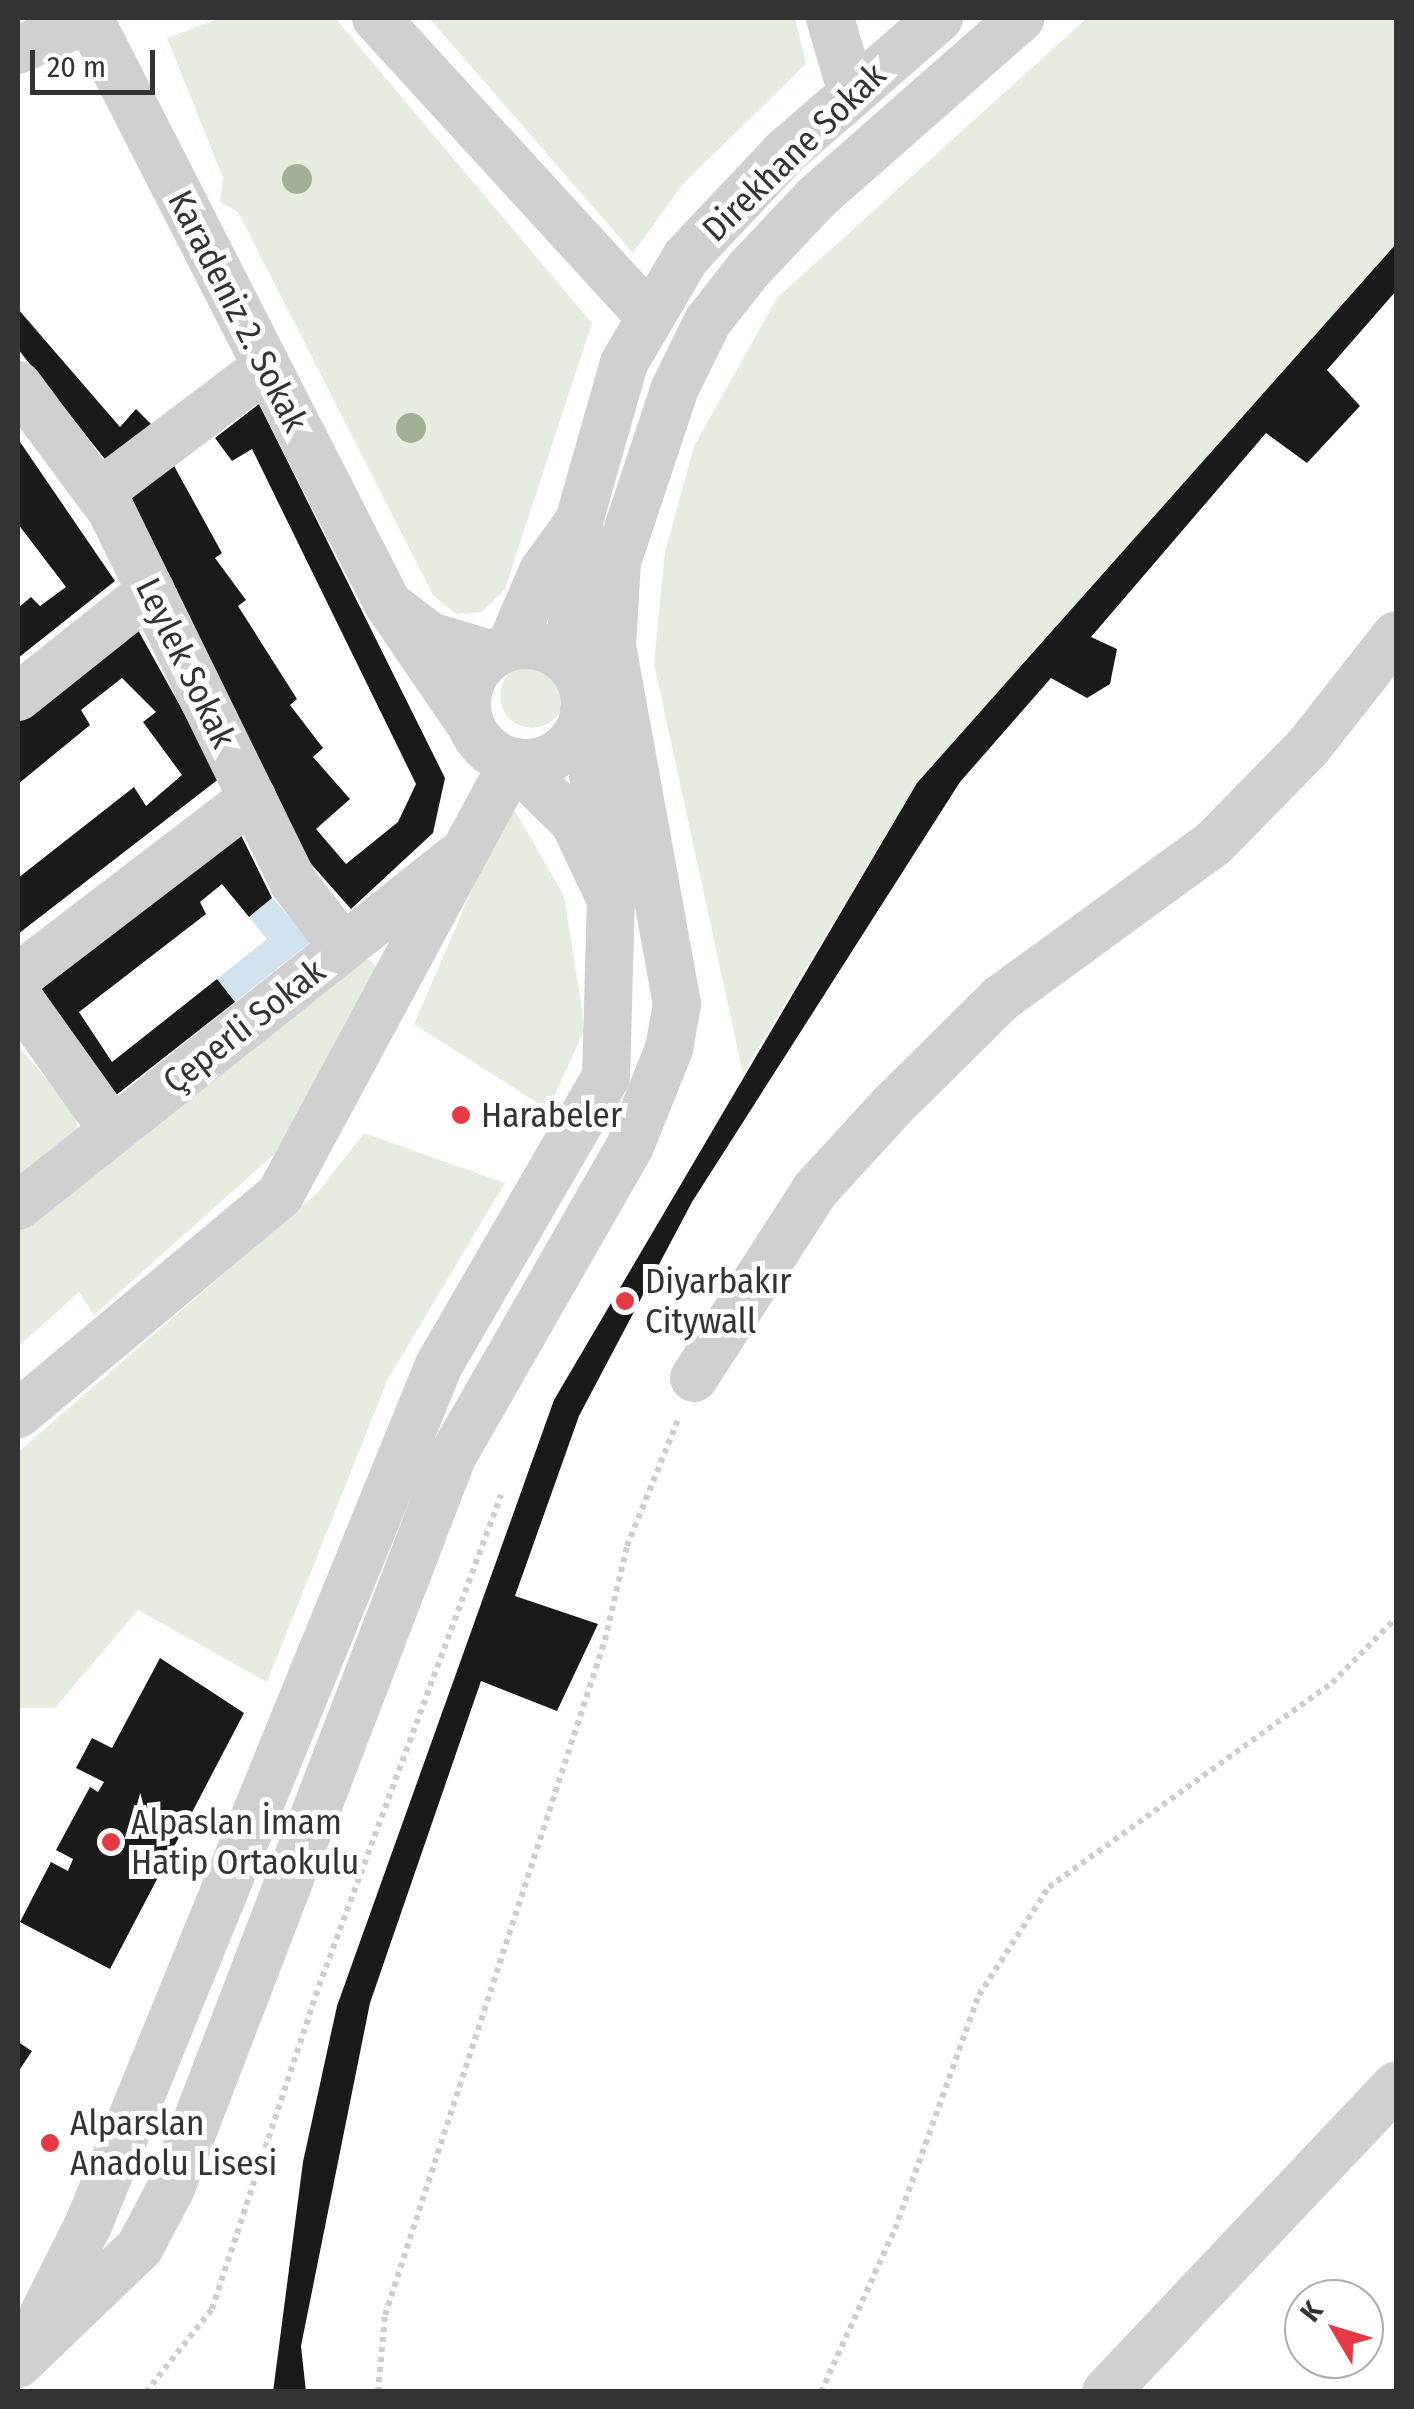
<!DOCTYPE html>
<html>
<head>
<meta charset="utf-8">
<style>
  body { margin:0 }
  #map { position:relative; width:1414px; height:2409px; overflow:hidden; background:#fff; font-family:"Fira Sans Condensed",sans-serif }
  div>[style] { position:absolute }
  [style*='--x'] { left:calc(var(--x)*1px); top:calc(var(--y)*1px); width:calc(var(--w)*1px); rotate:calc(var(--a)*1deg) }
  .green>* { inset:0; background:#e6ecdf }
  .round { border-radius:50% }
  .water>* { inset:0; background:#cfe2ee }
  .building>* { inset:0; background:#1a1a1a }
  .path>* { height:6px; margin-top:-3px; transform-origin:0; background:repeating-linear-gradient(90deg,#cdcdcd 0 5px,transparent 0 10px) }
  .minor>* { height:48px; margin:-24px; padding:0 24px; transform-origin:24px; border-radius:24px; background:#d0d0d0 }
  .minor>.ring { margin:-24px; padding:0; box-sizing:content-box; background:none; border:48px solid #d0d0d0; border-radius:50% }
  .trees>* { width:30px; height:30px; margin:-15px; border-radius:50%; background:#a2b095 }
  .dots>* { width:28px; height:28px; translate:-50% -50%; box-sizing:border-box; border:5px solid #fff; border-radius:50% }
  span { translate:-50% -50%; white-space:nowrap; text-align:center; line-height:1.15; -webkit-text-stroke:10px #fff; paint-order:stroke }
  .street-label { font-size:35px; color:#333 }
  .poi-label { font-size:35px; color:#333 }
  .left { translate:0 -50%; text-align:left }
  .frame { position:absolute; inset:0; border:20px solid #333; pointer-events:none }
  .north { position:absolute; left:1284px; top:2279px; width:100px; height:100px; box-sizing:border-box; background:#fff; border:2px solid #adadad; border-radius:50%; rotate:308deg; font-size:28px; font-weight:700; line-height:40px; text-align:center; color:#333 }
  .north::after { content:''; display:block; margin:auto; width:35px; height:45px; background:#e63946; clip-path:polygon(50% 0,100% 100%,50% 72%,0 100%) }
  .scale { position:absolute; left:30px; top:50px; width:125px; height:45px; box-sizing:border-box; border:5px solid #333; border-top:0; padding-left:12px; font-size:30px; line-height:35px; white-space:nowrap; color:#333; -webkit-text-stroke:8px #fff; paint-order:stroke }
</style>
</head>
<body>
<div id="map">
  <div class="green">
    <div style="clip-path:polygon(221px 18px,335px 18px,592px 323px,505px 589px,482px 612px,456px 614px,433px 595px,238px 212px,220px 202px,223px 178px,167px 38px)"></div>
    <div style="clip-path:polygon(429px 18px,795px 18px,806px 64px,683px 184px,633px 253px)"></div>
    <div style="clip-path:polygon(1087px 18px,1396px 18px,1396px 244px,917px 783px,743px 1074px,654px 664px,665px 552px,694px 446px,777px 298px)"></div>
    <div class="round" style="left:500px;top:664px;width:64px;height:64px"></div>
    <div style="clip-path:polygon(510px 802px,564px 896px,581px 1003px,584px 1031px,548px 1110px,414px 1024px)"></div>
    <div style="clip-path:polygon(357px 948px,382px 972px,280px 1149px,94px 1315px,79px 1292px,18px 1347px,18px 1214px)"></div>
    <div style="clip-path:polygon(19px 1047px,77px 1115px,77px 1128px,18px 1177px)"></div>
    <div style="clip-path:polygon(364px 1133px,505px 1183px,388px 1379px,267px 1682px,138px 1610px,55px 1708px,18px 1708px,18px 1452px,318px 1192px)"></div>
  </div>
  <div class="water">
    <div style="clip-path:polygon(272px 898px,312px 941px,235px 1002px,217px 979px,267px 939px,249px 917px)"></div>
  </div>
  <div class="building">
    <div style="clip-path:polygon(1396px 244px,1396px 291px,1327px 370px,1360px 406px,1307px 463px,1266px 433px,1091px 637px,1117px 649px,1110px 684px,1087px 698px,1051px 678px,960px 782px,692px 1202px,579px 1416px,515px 1596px,598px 1624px,557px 1711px,481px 1681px,370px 2003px,301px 2346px,306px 2392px,273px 2392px,303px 2162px,337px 2006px,554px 1400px,917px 783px)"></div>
    <div style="clip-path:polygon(18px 309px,120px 427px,136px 409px,155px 428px,115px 472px,18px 349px)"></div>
    <div style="clip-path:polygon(259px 404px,445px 778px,433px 833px,351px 909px,305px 857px,116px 501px,173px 464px,222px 553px,215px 558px,246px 600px,238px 606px,297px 699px,290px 705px,323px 748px,313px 757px,350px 799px,316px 829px,346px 864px,398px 822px,416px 784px,252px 449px,232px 461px,215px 438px)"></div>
    <div style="clip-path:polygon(18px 439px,115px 581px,18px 658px,18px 608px,31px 597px,40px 606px,66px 587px,18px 524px)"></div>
    <div style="clip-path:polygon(133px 621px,220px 778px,18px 934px,18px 878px,134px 787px,146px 806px,182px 775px,143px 722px,156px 712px,122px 678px,81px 710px,90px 725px,18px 784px,18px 715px)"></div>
    <div style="clip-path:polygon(235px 823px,272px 898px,249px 917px,222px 884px,200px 902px,206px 914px,79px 1012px,112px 1062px,217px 979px,235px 1002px,106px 1103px,30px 990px)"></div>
    <div style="clip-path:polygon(160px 1658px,244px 1713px,110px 1969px,20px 1922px,51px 1862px,68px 1871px,73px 1859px,56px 1850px,90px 1787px,98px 1792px,104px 1782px,76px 1768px,92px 1738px,112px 1748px)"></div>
    <div style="clip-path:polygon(18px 2042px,32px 2051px,18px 2072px)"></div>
  </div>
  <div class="path">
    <div style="--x:146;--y:2392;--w:106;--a:-51.5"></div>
    <div style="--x:212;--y:2309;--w:340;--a:-71.7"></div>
    <div style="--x:319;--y:1986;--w:524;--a:-69.66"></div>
    <div style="--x:378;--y:2392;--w:77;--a:-84.8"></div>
    <div style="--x:385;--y:2315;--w:710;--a:-71.95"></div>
    <div style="--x:605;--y:1640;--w:97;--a:-76.8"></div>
    <div style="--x:627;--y:1546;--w:139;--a:-68"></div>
    <div style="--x:821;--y:2392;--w:179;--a:-65.6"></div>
    <div style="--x:895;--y:2229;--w:249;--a:-70.3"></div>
    <div style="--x:979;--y:1995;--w:129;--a:-57.1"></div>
    <div style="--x:1049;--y:1887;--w:349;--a:-35.8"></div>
    <div style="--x:1332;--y:1683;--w:91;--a:-45.4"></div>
  </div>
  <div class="minor">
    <div style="--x:89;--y:18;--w:658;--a:62.97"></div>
    <div style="--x:376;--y:18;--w:403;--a:47.5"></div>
    <div style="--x:830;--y:18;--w:78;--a:73.7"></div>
    <div style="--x:18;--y:50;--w:80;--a:-23.7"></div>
    <div style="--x:18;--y:385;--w:156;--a:53.4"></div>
    <div style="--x:111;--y:510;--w:414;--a:63.9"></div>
    <div style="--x:293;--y:882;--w:82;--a:52.4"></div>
    <div style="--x:99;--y:493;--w:209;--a:-37"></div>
    <div style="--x:579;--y:521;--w:164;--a:-74.1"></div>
    <div style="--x:624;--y:363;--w:123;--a:-59.7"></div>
    <div style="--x:686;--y:257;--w:146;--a:-46.7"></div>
    <div style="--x:786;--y:151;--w:203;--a:-41"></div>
    <div class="ring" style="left:467px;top:645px;width:70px;height:70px"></div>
    <div style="--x:510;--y:647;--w:83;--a:-66.5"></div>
    <div style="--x:543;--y:571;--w:62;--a:-54.2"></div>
    <div style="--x:579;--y:521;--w:56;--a:88"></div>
    <div style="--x:581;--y:577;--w:84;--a:101"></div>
    <div style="--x:565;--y:659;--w:27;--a:2"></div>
    <div style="--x:18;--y:697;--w:170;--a:-38.6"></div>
    <div style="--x:470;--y:724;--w:145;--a:-124.3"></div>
    <div style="--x:388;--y:604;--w:53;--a:37.3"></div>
    <div style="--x:430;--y:636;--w:66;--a:16.8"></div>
    <div style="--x:18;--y:977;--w:295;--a:-37.4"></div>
    <div style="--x:18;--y:997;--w:163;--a:54.5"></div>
    <div style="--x:18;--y:1206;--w:559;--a:-38.47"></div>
    <div style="--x:694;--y:1378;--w:224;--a:-57.2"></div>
    <div style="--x:815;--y:1190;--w:115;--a:-47.5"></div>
    <div style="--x:893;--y:1105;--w:151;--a:-44.7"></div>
    <div style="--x:1000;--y:999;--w:265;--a:-36.1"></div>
    <div style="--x:1214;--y:843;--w:134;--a:-45.6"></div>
    <div style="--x:1308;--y:747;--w:142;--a:-51.8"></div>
    <div style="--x:18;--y:1414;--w:341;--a:-39.9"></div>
    <div style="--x:280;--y:1195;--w:492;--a:-61.7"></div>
    <div style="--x:513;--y:762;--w:86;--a:44.5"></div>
    <div style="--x:574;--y:822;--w:86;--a:64.6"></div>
    <div style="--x:611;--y:900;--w:190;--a:-98.2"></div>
    <div style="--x:584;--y:712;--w:39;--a:-30"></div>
    <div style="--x:36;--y:2329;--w:119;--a:-63.4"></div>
    <div style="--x:89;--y:2223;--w:927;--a:-67.81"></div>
    <div style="--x:439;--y:1365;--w:333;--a:-59.9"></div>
    <div style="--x:606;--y:1077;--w:177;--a:-88.4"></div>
    <div style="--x:18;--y:2364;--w:169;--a:-43.8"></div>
    <div style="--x:140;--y:2247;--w:67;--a:-62.3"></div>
    <div style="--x:171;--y:2188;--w:783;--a:-68.97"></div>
    <div style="--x:452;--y:1457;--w:358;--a:-60.2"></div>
    <div style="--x:630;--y:1146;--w:105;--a:-68.1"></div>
    <div style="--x:669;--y:1049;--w:46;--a:-79.9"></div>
    <div style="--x:677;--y:1004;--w:364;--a:-100.3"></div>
    <div style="--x:612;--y:646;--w:84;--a:-86.6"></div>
    <div style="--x:617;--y:562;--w:183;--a:-71.6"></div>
    <div style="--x:675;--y:388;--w:75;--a:-63.8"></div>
    <div style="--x:708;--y:321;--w:66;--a:-51.7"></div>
    <div style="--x:749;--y:269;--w:99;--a:-46.6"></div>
    <div style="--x:817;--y:197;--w:271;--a:-41.3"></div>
    <div style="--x:1106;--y:2392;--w:422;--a:-46.6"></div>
  </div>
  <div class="trees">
    <div style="left:297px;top:179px"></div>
    <div style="left:411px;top:428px"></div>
  </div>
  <div class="dots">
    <div style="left:461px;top:1115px;background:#e63946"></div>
    <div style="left:625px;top:1301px;background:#e63946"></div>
    <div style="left:111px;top:1842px;background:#e63946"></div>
    <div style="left:50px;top:2143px;background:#e63946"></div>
  </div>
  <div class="street-label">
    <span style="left:794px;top:152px;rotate:-44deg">Direkhane Sokak</span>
    <span style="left:238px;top:311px;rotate:63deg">Karadeniz 2. Sokak</span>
    <span style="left:186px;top:663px;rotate:64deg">Leylek Sokak</span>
    <span style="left:244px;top:1026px;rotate:-38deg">Çeperli Sokak</span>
  </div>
  <div class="poi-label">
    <span class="left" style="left:481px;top:1115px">Harabeler</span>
    <span class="left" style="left:645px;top:1301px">Diyarbakır<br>Citywall</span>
    <span class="left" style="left:131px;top:1842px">Alpaslan İmam<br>Hatip Ortaokulu</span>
    <span class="left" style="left:70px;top:2143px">Alparslan<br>Anadolu Lisesi</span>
  </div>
  <div class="frame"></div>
  <div class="north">K</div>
  <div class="scale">20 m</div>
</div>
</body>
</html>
